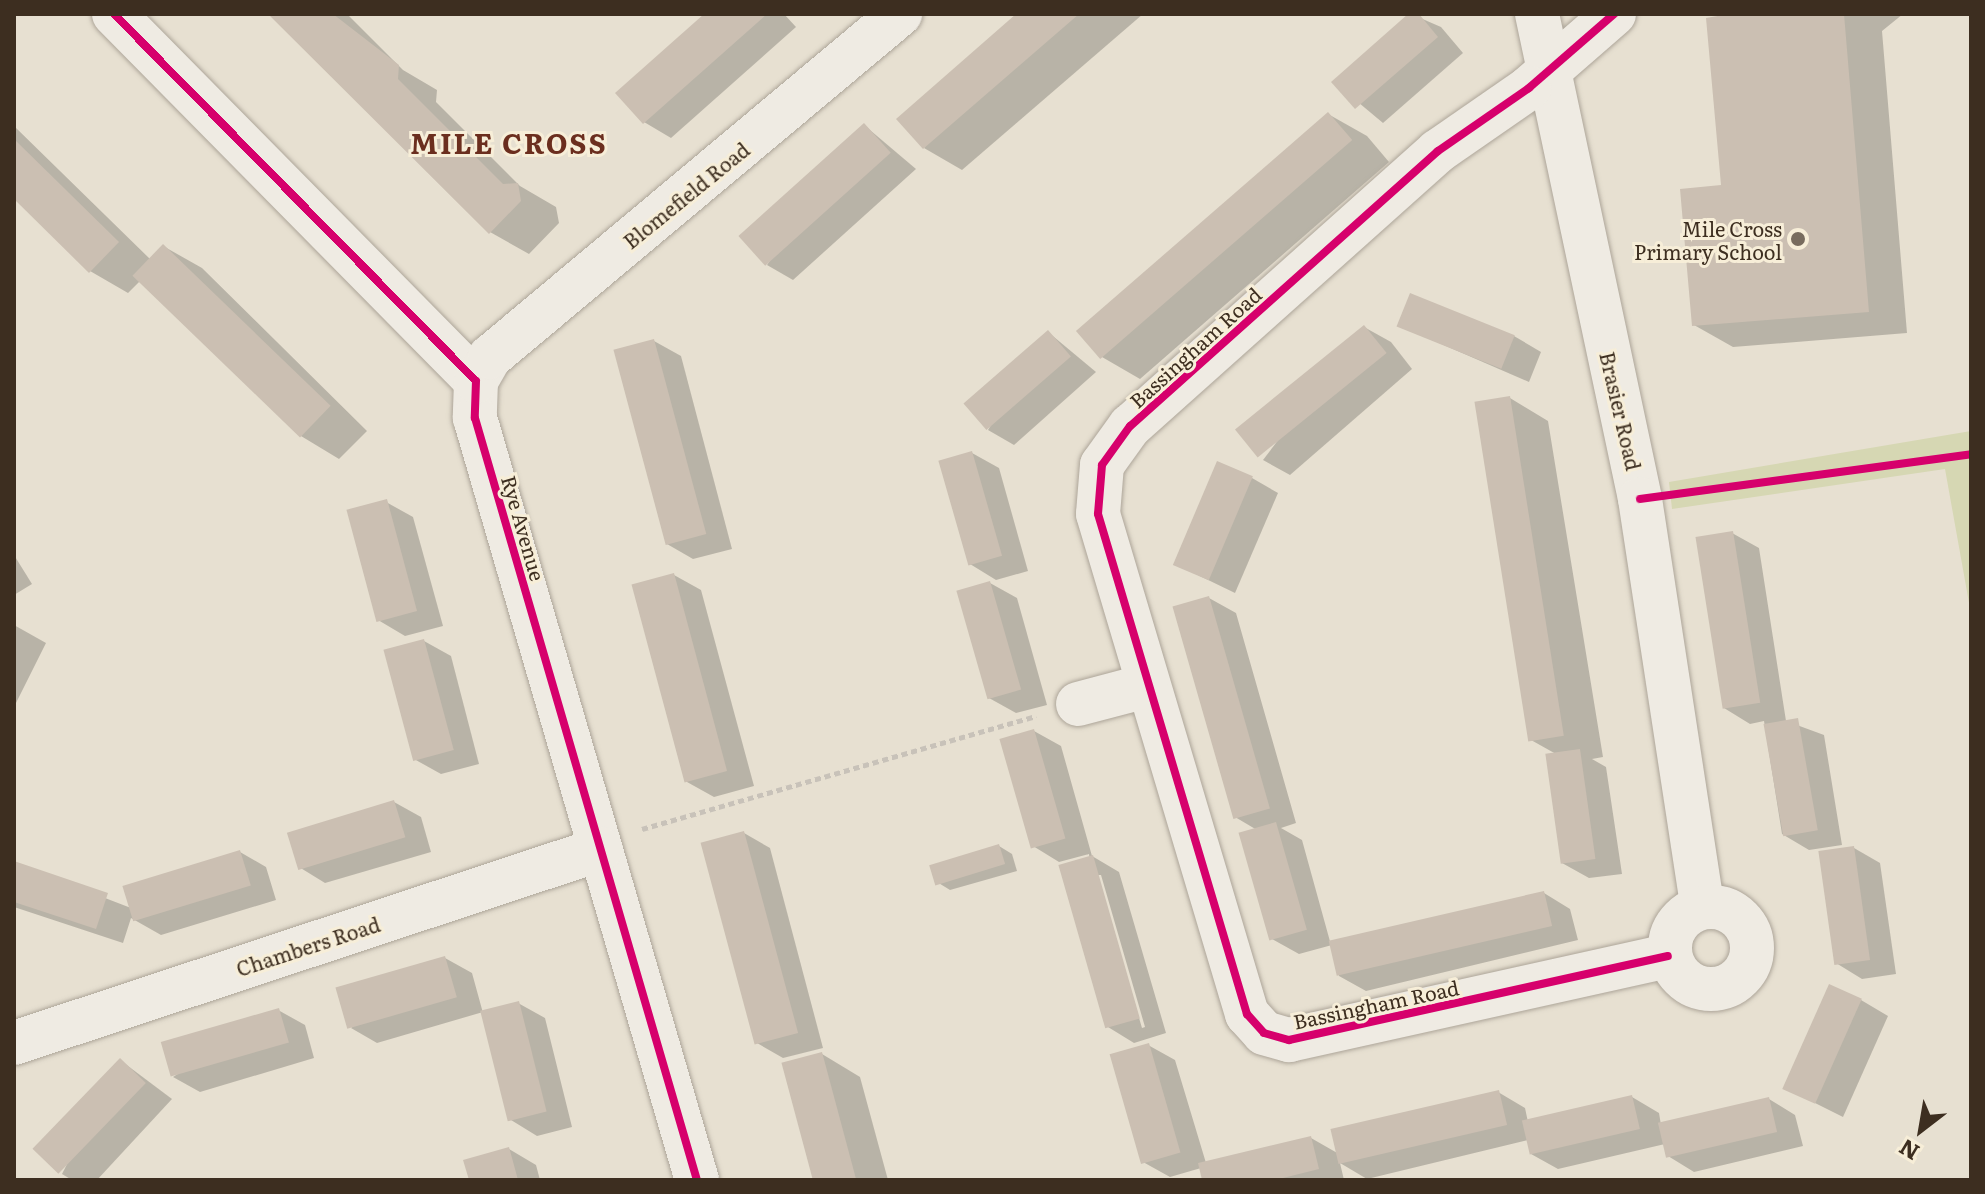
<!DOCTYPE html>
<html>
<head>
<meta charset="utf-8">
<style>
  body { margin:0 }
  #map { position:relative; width:1985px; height:1194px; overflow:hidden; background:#e7e0d1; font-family:Literata,serif }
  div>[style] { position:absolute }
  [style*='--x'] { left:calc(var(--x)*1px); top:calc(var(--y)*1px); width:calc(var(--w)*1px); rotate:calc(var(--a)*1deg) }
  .green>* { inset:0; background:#d6d7b3 }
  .shadow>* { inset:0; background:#0003 }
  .building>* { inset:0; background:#cbbfb2; transform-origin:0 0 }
  .path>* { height:5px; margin-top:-2.5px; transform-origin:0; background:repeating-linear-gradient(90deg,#c8c2b9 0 6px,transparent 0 10px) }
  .roads { filter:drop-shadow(0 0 2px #ada599) drop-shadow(0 0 2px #ada599) }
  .minor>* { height:44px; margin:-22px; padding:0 22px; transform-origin:22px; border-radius:22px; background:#efebe3 }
  .minor>.ring { margin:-22px; padding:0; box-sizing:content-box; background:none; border:44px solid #efebe3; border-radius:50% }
  .cycleway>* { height:8px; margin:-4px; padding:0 4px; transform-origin:4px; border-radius:4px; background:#d6006c }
  .dots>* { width:22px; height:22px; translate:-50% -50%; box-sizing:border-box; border:4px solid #f7eed8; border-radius:50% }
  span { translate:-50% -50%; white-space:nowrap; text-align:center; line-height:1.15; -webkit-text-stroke:6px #f7eed8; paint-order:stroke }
  .street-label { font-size:20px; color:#3d2e20 }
  .poi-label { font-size:20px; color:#3d2e20 }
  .right { translate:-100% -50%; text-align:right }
  .district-label { font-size:28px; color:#6b2e1e; font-weight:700; letter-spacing:2px }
  .frame { position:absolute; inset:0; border:16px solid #3d2e20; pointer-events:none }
  .north { position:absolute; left:1881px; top:1090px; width:80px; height:80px; -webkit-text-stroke:6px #f7eed8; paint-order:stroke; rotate:211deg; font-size:22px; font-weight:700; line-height:32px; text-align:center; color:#3d2e20 }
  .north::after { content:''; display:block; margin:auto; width:28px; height:36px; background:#3d2e20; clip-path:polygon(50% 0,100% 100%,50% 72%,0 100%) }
</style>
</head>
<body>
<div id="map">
  <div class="green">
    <div style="clip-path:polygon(1971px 431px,1971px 614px,1945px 469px,1672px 509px,1669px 482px)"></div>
  </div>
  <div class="shadow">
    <div style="clip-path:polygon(271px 14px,347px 14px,403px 70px,437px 90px,436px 102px,520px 186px,556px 207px,559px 223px,529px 254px,490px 232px)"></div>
    <div style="clip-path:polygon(707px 14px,784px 14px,796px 27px,671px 138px,644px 122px)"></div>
    <div style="clip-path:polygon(1019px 14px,1143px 14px,962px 170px,924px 148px)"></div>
    <div style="clip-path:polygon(1411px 14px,1441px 27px,1463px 53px,1383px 123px,1334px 82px)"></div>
    <div style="clip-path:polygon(1731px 14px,1903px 14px,1882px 31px,1907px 333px,1733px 347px,1694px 325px,1723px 187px)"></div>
    <div style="clip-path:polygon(1328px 114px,1367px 136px,1389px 162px,1140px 379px,1102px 357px,1080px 332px)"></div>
    <div style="clip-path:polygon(864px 125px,916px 169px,793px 280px,767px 265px)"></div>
    <div style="clip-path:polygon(14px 126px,150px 259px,163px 246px,202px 268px,367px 431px,339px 459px,301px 436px,141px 280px,128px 293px,90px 271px,14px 197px)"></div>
    <div style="clip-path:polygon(1400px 326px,1514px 336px,1541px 352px,1529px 382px)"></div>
    <div style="clip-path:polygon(1364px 327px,1391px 342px,1412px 369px,1290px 475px,1263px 460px)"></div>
    <div style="clip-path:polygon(1048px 332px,1096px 372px,1014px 445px,988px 430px)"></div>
    <div style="clip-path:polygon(654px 341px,681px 356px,732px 549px,693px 559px,667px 544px)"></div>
    <div style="clip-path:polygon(1510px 398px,1548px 421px,1603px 757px,1592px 759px,1606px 767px,1622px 874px,1589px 878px,1562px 863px,1556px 754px,1531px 740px)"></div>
    <div style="clip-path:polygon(972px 453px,999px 468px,1028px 571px,996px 580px,970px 564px)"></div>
    <div style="clip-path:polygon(1252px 478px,1278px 493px,1235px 593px,1175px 564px)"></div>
    <div style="clip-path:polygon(386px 502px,413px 517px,443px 626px,405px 636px,378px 620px)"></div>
    <div style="clip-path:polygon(1732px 533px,1759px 548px,1786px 721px,1824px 735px,1842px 845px,1809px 850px,1782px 834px,1764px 721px,1750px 724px,1724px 708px)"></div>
    <div style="clip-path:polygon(14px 555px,32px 584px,14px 595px)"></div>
    <div style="clip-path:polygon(674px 575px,701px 590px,754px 786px,714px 797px,687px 782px)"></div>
    <div style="clip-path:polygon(990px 583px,1017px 598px,1047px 705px,1016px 713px,989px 698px)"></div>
    <div style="clip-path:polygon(1209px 598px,1236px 613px,1296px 823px,1281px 828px,1302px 840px,1331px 945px,1544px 893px,1570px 909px,1578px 940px,1366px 991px,1339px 976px,1332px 945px,1299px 954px,1272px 939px,1257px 830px,1235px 817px)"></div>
    <div style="clip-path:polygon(14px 625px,46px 643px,14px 707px)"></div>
    <div style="clip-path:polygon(424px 641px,451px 656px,479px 764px,441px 774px,414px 759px)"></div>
    <div style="clip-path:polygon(evenodd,1034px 731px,1061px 746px,1092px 856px,1119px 872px,1166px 1033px,1134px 1043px,1108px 1027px,1089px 854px,1059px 862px,1033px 846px,1034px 731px,1097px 875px,1101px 875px,1145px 1027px,1142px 1028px,1097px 875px)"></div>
    <div style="clip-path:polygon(394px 802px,421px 817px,431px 852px,325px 883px,299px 867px)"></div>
    <div style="clip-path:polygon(744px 833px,770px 848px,823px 1048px,783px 1058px,757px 1043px)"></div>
    <div style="clip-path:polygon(999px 846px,1012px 854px,1017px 871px,950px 890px,937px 882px)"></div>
    <div style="clip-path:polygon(1854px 848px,1880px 863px,1896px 974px,1862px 979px,1836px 963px)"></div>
    <div style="clip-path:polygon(240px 852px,266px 867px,276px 900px,161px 935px,131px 918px,123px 943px,14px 907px,14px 863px,131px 908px)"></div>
    <div style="clip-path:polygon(445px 958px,472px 973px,483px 1013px,518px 1003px,545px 1018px,572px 1127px,537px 1136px,511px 1120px,483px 1012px,377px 1043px,351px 1028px)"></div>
    <div style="clip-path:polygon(1861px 1000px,1888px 1016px,1843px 1117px,1785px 1088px)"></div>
    <div style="clip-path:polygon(278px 1010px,305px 1025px,314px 1058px,200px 1092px,173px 1077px)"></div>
    <div style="clip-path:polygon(1148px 1045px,1175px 1060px,1206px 1163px,1311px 1138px,1339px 1154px,1498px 1092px,1525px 1108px,1528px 1122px,1632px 1097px,1659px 1113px,1661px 1125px,1769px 1099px,1795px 1115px,1803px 1146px,1694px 1172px,1668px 1156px,1665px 1144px,1558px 1169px,1531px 1154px,1528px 1140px,1367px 1179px,1340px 1163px,1344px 1180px,1204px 1180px,1201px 1168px,1170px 1177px,1143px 1162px)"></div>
    <div style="clip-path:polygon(822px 1054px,860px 1077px,888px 1180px,814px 1180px)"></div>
    <div style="clip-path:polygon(120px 1060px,172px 1099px,97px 1180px,72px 1180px,62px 1174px)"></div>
    <div style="clip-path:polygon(509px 1149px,536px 1165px,540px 1180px,471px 1180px)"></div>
  </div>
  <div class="building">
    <div style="clip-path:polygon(268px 14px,333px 14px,399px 65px,398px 79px,503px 184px,518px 183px,521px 201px,489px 234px)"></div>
    <div style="clip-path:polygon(704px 14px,767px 14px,643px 124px,615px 93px)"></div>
    <div style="clip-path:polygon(1016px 14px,1079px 14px,923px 149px,896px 119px)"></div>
    <div style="clip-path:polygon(1408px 14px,1419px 14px,1438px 37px,1355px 109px,1331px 82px)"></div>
    <div style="clip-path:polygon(1729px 14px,1844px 14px,1869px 312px,1692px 326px,1680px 189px,1721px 185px,1706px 18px)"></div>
    <div style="left:1328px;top:112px;width:37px;height:334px;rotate:49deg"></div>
    <div style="left:864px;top:123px;width:40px;height:169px;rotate:48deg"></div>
    <div style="clip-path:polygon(14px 139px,119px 242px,89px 273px,14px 199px)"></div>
    <div style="left:163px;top:244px;width:233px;height:44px;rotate:44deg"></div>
    <div style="left:1410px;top:293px;width:113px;height:36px;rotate:22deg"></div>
    <div style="left:1364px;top:325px;width:36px;height:166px;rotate:51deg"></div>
    <div style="left:1048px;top:330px;width:35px;height:112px;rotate:49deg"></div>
    <div style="left:654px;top:339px;width:202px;height:42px;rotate:75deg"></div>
    <div style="left:1510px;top:396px;width:344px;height:36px;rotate:81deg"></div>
    <div style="left:972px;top:451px;width:109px;height:35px;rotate:74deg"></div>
    <div style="left:1217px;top:461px;width:39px;height:113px;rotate:23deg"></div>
    <div style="left:387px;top:499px;width:116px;height:42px;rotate:75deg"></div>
    <div style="left:1733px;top:531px;width:174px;height:38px;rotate:81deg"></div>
    <div style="left:674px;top:573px;width:205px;height:44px;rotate:75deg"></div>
    <div style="left:990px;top:581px;width:113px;height:35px;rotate:74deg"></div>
    <div style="left:1209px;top:596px;width:221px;height:38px;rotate:74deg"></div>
    <div style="left:424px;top:639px;width:115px;height:42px;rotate:75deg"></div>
    <div style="left:1798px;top:718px;width:114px;height:35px;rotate:80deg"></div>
    <div style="left:1034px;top:729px;width:114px;height:36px;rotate:74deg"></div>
    <div style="left:1580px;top:749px;width:111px;height:35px;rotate:82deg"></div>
    <div style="left:394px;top:800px;width:39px;height:112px;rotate:73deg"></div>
    <div style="left:1276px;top:822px;width:112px;height:39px;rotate:74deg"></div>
    <div style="left:744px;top:831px;width:209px;height:45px;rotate:75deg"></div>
    <div style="left:999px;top:844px;width:21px;height:73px;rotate:73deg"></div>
    <div style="left:1854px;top:846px;width:115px;height:36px;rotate:82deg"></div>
    <div style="left:240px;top:850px;width:37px;height:123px;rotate:73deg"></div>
    <div style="left:1093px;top:855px;width:170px;height:36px;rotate:74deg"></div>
    <div style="clip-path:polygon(14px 861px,108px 893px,96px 929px,14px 902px)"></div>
    <div style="left:1544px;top:891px;width:36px;height:221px;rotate:77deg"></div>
    <div style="left:445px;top:956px;width:43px;height:114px;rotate:74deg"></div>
    <div style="left:1829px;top:984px;width:36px;height:115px;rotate:24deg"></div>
    <div style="left:519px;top:1001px;width:114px;height:40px;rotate:76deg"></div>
    <div style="left:279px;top:1008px;width:36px;height:123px;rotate:74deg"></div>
    <div style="left:1149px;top:1043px;width:114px;height:41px;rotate:74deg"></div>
    <div style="left:822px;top:1052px;width:132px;height:42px;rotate:75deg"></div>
    <div style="left:120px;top:1058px;width:36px;height:126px;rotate:44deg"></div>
    <div style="left:1499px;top:1090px;width:36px;height:173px;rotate:77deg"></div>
    <div style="left:1632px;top:1095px;width:35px;height:113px;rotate:77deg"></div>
    <div style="left:1769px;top:1097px;width:36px;height:114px;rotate:77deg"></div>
    <div style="clip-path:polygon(1311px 1136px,1319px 1169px,1275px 1180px,1202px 1180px,1198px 1163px)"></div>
    <div style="clip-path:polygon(509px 1147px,518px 1180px,469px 1180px,463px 1160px)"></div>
  </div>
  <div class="path">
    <div style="--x:642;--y:829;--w:410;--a:-16"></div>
  </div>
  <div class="roads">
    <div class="minor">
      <div style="--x:114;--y:14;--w:515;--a:45.39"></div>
      <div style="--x:476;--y:381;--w:37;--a:92"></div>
      <div style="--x:475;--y:418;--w:794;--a:73.76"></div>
      <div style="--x:1537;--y:14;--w:496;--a:78"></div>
      <div style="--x:1640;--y:499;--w:412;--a:81.3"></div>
      <div style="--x:1614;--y:14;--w:113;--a:139"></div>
      <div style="--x:1529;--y:88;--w:111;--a:145.3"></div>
      <div style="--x:1438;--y:151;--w:413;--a:138.2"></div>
      <div style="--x:1130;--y:426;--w:48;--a:125.7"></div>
      <div style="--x:1102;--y:465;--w:49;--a:94.7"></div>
      <div style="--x:1098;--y:514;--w:522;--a:73.41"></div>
      <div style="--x:1247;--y:1014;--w:25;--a:48"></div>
      <div style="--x:1264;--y:1033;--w:26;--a:16"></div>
      <div style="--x:1289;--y:1040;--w:388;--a:-12.5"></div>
      <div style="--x:476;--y:381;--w:28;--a:-60"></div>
      <div style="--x:490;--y:357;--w:535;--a:-39.92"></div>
      <div style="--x:1078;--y:704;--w:70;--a:-14.8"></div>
      <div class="ring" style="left:1670px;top:907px;width:38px;height:38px"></div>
      <div style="--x:14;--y:1043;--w:618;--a:-18.29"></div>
    </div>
  </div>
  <div class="cycleway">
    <div style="--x:114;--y:14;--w:515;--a:45.39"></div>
    <div style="--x:476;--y:381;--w:37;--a:92"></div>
    <div style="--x:475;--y:418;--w:794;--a:73.76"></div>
    <div style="--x:1614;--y:14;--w:113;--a:139"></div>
    <div style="--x:1529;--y:88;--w:111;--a:145.3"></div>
    <div style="--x:1438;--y:151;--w:413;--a:138.2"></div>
    <div style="--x:1130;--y:426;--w:48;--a:125.7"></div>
    <div style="--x:1102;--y:465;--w:49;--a:94.7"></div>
    <div style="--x:1098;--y:514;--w:522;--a:73.41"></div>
    <div style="--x:1247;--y:1014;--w:25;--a:48"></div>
    <div style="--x:1264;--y:1033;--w:26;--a:16"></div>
    <div style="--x:1289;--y:1040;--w:388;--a:-12.5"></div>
    <div style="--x:1640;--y:499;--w:334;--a:-7.7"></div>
  </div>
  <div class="dots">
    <div style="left:1798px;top:239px;background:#786c5e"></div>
  </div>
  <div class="street-label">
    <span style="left:686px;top:195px;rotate:-39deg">Blomefield Road</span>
    <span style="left:1195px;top:347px;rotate:-42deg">Bassingham Road</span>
    <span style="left:1621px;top:411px;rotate:77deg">Brasier Road</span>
    <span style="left:524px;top:528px;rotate:74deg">Rye Avenue</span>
    <span style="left:308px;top:946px;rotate:-18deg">Chambers Road</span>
    <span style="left:1376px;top:1004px;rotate:-12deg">Bassingham Road</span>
  </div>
  <div class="poi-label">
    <span class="right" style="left:1782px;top:240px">Mile Cross<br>Primary School</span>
  </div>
  <div class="district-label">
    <span style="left:509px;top:142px">MILE CROSS</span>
  </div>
  <div class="frame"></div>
  <div class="north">N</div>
</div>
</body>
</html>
